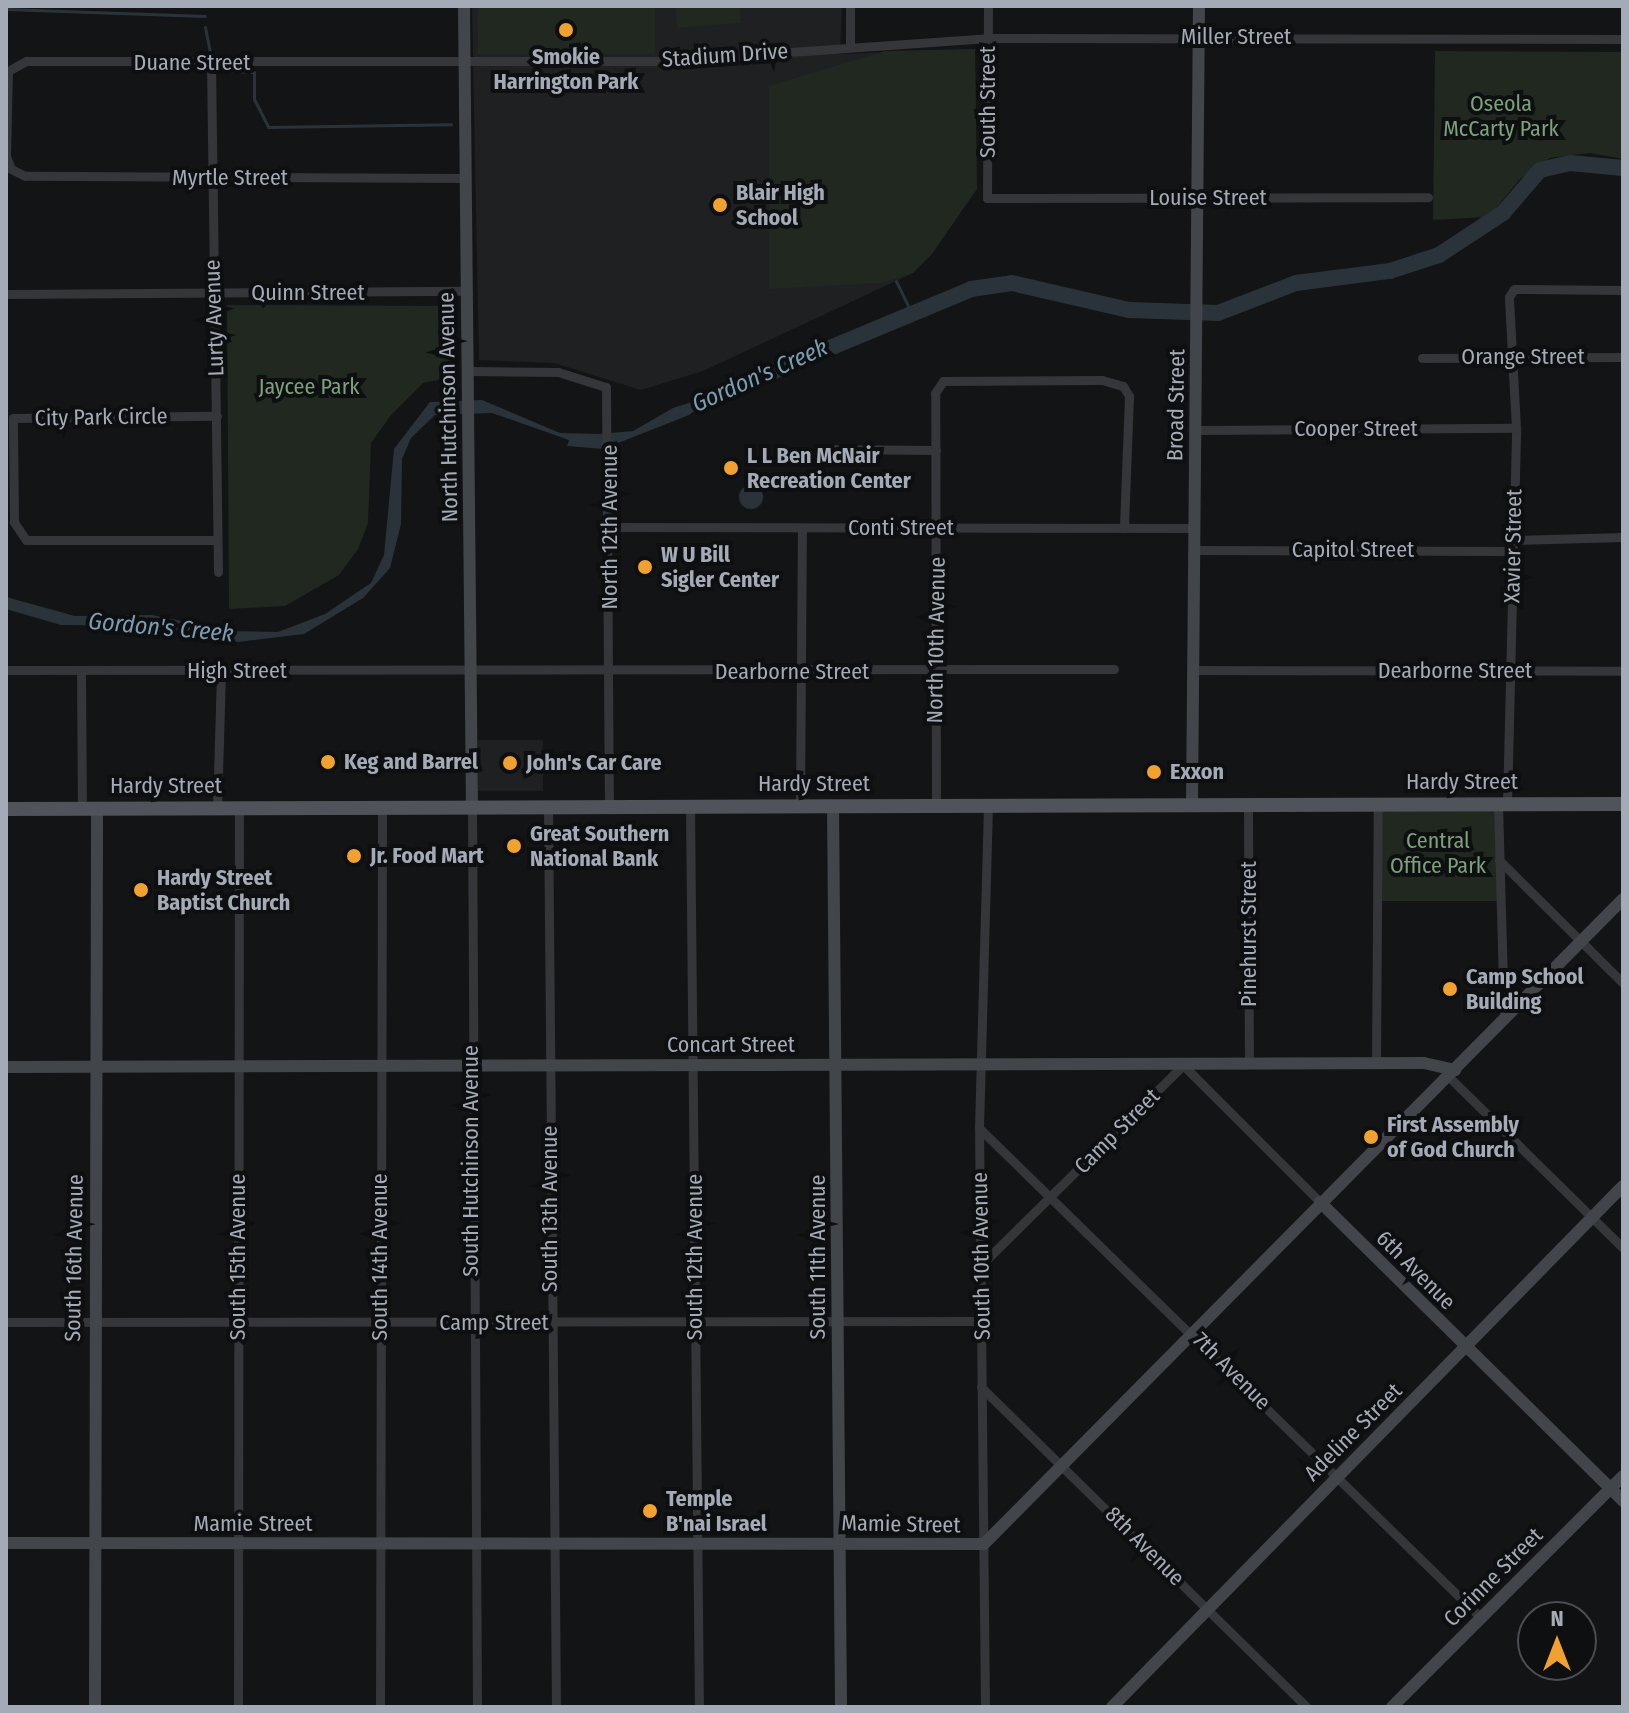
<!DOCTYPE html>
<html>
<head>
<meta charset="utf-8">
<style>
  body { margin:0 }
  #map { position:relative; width:1629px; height:1713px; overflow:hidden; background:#131415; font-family:"Fira Sans Condensed",sans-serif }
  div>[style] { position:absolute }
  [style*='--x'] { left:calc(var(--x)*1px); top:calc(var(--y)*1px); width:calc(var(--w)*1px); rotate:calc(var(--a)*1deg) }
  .built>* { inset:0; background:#1f2022; transform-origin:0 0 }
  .green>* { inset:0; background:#202820; transform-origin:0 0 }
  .water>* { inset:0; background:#2a3339 }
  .round { border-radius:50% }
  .stream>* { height:3px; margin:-1.5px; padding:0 1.5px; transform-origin:1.5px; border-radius:1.5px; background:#2a3339 }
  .river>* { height:16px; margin:-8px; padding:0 8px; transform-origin:8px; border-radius:8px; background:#2a3339 }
  .street>* { height:9px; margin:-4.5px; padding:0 4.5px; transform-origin:4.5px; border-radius:4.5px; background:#34363a }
  .secondary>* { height:12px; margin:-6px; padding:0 6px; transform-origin:6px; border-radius:6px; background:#42454a }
  .primary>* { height:14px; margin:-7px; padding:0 7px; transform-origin:7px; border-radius:7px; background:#505359 }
  .dots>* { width:22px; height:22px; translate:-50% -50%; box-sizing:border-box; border:4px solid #0e0f10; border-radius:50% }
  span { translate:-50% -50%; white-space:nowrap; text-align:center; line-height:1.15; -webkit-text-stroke:8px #0e0f10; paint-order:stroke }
  .street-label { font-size:22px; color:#a5abb6 }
  .poi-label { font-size:22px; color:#a5abb6; font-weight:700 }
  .left { translate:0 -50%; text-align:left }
  .park-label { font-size:22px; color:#7ca17c }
  .water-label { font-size:24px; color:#7c9cb1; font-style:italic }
  .frame { position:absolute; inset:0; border:8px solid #a5abb6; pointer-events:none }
  .north { position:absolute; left:1517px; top:1601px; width:80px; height:80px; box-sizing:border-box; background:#0e0f10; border:2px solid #4a4d52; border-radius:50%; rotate:0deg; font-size:22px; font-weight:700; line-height:32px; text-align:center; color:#a5abb6 }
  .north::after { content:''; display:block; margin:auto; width:28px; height:36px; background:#f1a12f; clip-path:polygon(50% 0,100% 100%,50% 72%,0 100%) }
</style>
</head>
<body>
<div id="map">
  <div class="built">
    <div style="clip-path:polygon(472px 6px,842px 6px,840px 54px,975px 49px,977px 189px,913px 273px,703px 371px,641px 390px,554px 363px,479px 360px)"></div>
    <div style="left:478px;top:740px;width:65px;height:51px"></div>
  </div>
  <div class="green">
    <div style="left:478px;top:6px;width:177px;height:48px"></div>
    <div style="clip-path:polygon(676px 6px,739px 6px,741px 23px,677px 28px)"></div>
    <div style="clip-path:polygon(975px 49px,977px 189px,932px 254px,913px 273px,882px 283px,769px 289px,769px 86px,885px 51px)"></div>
    <div style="clip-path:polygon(1435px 51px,1623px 52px,1623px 159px,1590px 153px,1550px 158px,1520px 179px,1489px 217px,1433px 220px)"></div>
    <div style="clip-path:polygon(227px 305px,450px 306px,456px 376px,423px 383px,391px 415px,371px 443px,368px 523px,358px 549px,339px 575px,285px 606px,229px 609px)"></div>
    <div style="left:1378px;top:804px;width:120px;height:97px"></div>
  </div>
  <div class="water">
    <div style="clip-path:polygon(717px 394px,689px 415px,603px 449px,567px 446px,569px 440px,492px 413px,435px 415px,411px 438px,402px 459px,401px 524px,390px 568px,363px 598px,304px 634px,238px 642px,153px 626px,61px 625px,6px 609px,6px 597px,75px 616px,152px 615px,231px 631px,278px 632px,325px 614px,371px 583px,384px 555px,394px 449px,430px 402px,482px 400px,560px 433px,599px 434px,633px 431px,673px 408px)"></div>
    <div class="round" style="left:739px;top:485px;width:24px;height:24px"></div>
  </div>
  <div class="stream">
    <div style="--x:6;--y:9;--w:199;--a:2"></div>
    <div style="--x:205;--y:27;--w:31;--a:79"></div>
    <div style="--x:222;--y:70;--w:32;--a:4"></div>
    <div style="--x:254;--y:72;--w:27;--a:90"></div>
    <div style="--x:254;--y:99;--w:31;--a:63"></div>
    <div style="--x:268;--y:127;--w:183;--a:-0.9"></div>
    <div style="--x:896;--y:281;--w:34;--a:64"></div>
  </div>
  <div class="river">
    <div style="--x:700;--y:402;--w:294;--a:-22.6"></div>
    <div style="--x:971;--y:289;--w:41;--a:-8.3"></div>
    <div style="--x:1012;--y:283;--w:120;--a:13"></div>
    <div style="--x:1129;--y:310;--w:89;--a:1.9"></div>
    <div style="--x:1218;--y:313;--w:84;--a:-21"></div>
    <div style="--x:1296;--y:283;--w:95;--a:-7.3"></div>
    <div style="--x:1390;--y:271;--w:52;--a:-18.1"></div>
    <div style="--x:1439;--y:255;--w:77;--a:-33.3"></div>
    <div style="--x:1503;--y:213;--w:57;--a:-49.3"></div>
    <div style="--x:1540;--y:170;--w:31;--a:-13"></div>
    <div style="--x:1570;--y:163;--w:53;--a:5.4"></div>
  </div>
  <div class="street">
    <div style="--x:850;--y:6;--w:39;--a:90"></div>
    <div style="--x:988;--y:6;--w:192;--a:90.3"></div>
    <div style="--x:987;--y:198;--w:441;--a:-0.1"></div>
    <div style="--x:211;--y:64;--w:508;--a:89.21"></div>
    <div style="--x:465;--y:178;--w:440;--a:-179.7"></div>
    <div style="--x:25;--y:176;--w:16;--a:-153"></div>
    <div style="--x:11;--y:169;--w:14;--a:-111"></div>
    <div style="--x:6;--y:156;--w:85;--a:-88.7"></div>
    <div style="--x:8;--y:71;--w:21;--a:-29"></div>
    <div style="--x:26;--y:61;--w:635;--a:0"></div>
    <div style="--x:661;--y:61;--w:328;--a:-4"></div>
    <div style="--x:988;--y:38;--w:635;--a:0.09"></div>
    <div style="--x:6;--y:294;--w:460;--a:-0.4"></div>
    <div style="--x:1422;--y:358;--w:201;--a:-0.3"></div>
    <div style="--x:470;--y:371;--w:88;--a:0.7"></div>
    <div style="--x:558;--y:372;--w:50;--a:17.4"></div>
    <div style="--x:606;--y:387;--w:420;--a:89.6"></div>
    <div style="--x:1196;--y:430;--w:320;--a:-0.4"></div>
    <div style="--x:826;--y:449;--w:110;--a:0.5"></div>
    <div style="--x:610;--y:527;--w:583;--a:0.1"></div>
    <div style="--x:216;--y:540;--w:190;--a:180"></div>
    <div style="--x:26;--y:540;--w:22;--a:-124"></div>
    <div style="--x:14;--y:522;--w:104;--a:-90.6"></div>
    <div style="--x:13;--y:418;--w:204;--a:-0.6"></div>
    <div style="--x:1513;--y:540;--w:110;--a:-1.6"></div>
    <div style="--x:1193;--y:550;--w:320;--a:0.2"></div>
    <div style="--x:6;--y:670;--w:1108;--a:-0.05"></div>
    <div style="--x:1192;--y:670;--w:431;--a:0.1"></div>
    <div style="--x:81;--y:671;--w:137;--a:89.6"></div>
    <div style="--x:1498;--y:804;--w:215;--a:88.4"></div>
    <div style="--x:1507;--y:804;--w:376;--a:-88.6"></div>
    <div style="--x:1516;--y:428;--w:131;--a:-93.1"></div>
    <div style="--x:1509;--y:297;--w:9;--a:-58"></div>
    <div style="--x:1514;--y:289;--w:109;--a:0.5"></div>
    <div style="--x:1248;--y:805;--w:259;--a:89.8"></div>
    <div style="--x:690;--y:806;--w:901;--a:89.43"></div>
    <div style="--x:800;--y:806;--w:278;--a:-89.6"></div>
    <div style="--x:936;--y:806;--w:413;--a:-90.1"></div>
    <div style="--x:935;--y:393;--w:14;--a:-56"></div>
    <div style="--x:943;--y:381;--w:159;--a:-0.4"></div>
    <div style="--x:1102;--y:380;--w:22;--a:16"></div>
    <div style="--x:1123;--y:386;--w:12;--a:59"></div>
    <div style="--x:1129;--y:396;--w:132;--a:92.2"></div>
    <div style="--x:472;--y:807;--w:900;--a:89.68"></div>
    <div style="--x:548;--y:807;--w:900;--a:89.49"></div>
    <div style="--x:217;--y:808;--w:137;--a:-88.3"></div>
    <div style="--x:1499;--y:860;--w:175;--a:44.8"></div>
    <div style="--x:1376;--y:1063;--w:259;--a:-89.6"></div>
    <div style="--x:1449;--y:1077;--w:244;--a:44.5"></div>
    <div style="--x:979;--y:1128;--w:702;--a:44.31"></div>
    <div style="--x:982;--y:1264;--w:283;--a:-44.7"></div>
    <div style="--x:1183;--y:1065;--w:194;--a:45"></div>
    <div style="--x:6;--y:1322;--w:976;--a:-0.06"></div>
    <div style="--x:981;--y:1387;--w:457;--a:44.5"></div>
    <div style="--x:238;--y:1707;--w:899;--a:-89.94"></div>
    <div style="--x:380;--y:1707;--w:900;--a:-89.87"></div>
    <div style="--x:985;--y:1707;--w:579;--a:-90.59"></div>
    <div style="--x:979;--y:1128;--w:322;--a:-88.4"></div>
  </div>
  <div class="secondary">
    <div style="--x:464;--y:6;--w:801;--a:89.43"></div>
    <div style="--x:1192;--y:805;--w:799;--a:-89.5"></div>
    <div style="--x:833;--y:806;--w:901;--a:89.49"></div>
    <div style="--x:6;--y:1067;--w:1418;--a:-0.16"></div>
    <div style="--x:1424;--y:1063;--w:32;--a:13"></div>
    <div style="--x:1320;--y:1202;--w:426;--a:44.6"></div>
    <div style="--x:6;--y:1543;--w:978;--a:0.06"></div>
    <div style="--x:984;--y:1544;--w:908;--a:-45.27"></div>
    <div style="--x:95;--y:1707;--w:899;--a:-89.87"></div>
    <div style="--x:1112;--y:1707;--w:730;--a:-45.56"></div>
    <div style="--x:1392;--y:1707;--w:327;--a:-45"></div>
  </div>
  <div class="primary">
    <div style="--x:6;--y:809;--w:1617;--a:-0.18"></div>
  </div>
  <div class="dots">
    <div style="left:566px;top:30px;background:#f1a12f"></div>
    <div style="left:720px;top:205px;background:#f1a12f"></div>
    <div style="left:731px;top:468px;background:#f1a12f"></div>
    <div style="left:645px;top:567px;background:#f1a12f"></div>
    <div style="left:328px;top:762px;background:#f1a12f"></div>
    <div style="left:510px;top:763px;background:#f1a12f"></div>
    <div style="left:1154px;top:772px;background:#f1a12f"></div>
    <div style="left:514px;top:846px;background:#f1a12f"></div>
    <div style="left:354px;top:856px;background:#f1a12f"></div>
    <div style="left:141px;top:890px;background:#f1a12f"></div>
    <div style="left:1450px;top:989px;background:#f1a12f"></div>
    <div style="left:1371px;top:1137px;background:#f1a12f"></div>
    <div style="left:650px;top:1511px;background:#f1a12f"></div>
  </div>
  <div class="street-label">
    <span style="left:1236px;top:37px">Miller Street</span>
    <span style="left:725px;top:55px;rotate:-4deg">Stadium Drive</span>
    <span style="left:192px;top:63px">Duane Street</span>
    <span style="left:988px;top:102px;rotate:-90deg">South Street</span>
    <span style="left:230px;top:178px">Myrtle Street</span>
    <span style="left:1208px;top:198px">Louise Street</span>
    <span style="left:308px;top:293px">Quinn Street</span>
    <span style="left:214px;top:318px;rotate:-92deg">Lurty Avenue</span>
    <span style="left:1523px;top:357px">Orange Street</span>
    <span style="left:1176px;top:405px;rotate:-89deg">Broad Street</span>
    <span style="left:448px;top:407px;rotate:-91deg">North Hutchinson Avenue</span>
    <span style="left:101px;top:417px;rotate:-1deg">City Park Circle</span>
    <span style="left:1356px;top:429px">Cooper Street</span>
    <span style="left:610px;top:527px;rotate:-90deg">North 12th Avenue</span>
    <span style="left:901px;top:528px">Conti Street</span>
    <span style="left:1513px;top:546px;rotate:-89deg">Xavier Street</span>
    <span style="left:1353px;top:550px">Capitol Street</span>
    <span style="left:936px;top:640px;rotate:-89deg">North 10th Avenue</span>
    <span style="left:237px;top:671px">High Street</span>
    <span style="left:1455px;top:671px">Dearborne Street</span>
    <span style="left:792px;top:672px">Dearborne Street</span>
    <span style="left:1462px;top:782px">Hardy Street</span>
    <span style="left:814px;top:784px">Hardy Street</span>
    <span style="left:166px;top:786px">Hardy Street</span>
    <span style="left:1249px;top:934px;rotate:-90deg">Pinehurst Street</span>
    <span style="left:731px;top:1045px">Concart Street</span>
    <span style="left:1117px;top:1131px;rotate:-45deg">Camp Street</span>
    <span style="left:471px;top:1161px;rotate:-90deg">South Hutchinson Avenue</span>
    <span style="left:550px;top:1209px;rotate:-90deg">South 13th Avenue</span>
    <span style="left:981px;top:1256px;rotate:-91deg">South 10th Avenue</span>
    <span style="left:238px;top:1257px;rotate:-90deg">South 15th Avenue</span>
    <span style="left:380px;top:1257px;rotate:-90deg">South 14th Avenue</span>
    <span style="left:695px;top:1257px;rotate:-90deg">South 12th Avenue</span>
    <span style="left:818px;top:1257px;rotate:-90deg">South 11th Avenue</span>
    <span style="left:74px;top:1258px;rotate:-89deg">South 16th Avenue</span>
    <span style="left:1416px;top:1270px;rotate:45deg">6th Avenue</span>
    <span style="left:494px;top:1323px">Camp Street</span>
    <span style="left:1232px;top:1371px;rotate:45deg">7th Avenue</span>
    <span style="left:1353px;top:1432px;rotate:-45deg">Adeline Street</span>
    <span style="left:253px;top:1524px">Mamie Street</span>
    <span style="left:901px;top:1524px;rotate:1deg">Mamie Street</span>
    <span style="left:1145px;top:1546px;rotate:45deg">8th Avenue</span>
    <span style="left:1493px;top:1577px;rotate:-45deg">Corinne Street</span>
  </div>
  <div class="poi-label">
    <span style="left:566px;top:69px">Smokie<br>Harrington Park</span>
    <span class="left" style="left:736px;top:205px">Blair High<br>School</span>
    <span class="left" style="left:747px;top:468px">L L Ben McNair<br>Recreation Center</span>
    <span class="left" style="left:661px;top:567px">W U Bill<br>Sigler Center</span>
    <span class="left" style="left:344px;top:762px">Keg and Barrel</span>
    <span class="left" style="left:526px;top:763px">John's Car Care</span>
    <span class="left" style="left:1170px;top:772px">Exxon</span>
    <span class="left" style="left:530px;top:846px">Great Southern<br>National Bank</span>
    <span class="left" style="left:370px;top:856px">Jr. Food Mart</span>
    <span class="left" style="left:157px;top:890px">Hardy Street<br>Baptist Church</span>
    <span class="left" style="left:1466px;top:989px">Camp School<br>Building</span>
    <span class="left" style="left:1387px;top:1137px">First Assembly<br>of God Church</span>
    <span class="left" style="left:666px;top:1511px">Temple<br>B'nai Israel</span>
  </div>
  <div class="park-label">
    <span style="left:1501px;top:116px">Oseola<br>McCarty Park</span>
    <span style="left:309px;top:387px">Jaycee Park</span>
    <span style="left:1438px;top:853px">Central<br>Office Park</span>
  </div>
  <div class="water-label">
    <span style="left:760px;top:376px;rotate:-24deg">Gordon's Creek</span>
    <span style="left:161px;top:628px;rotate:5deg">Gordon's Creek</span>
  </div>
  <div class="frame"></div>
  <div class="north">N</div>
</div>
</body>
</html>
